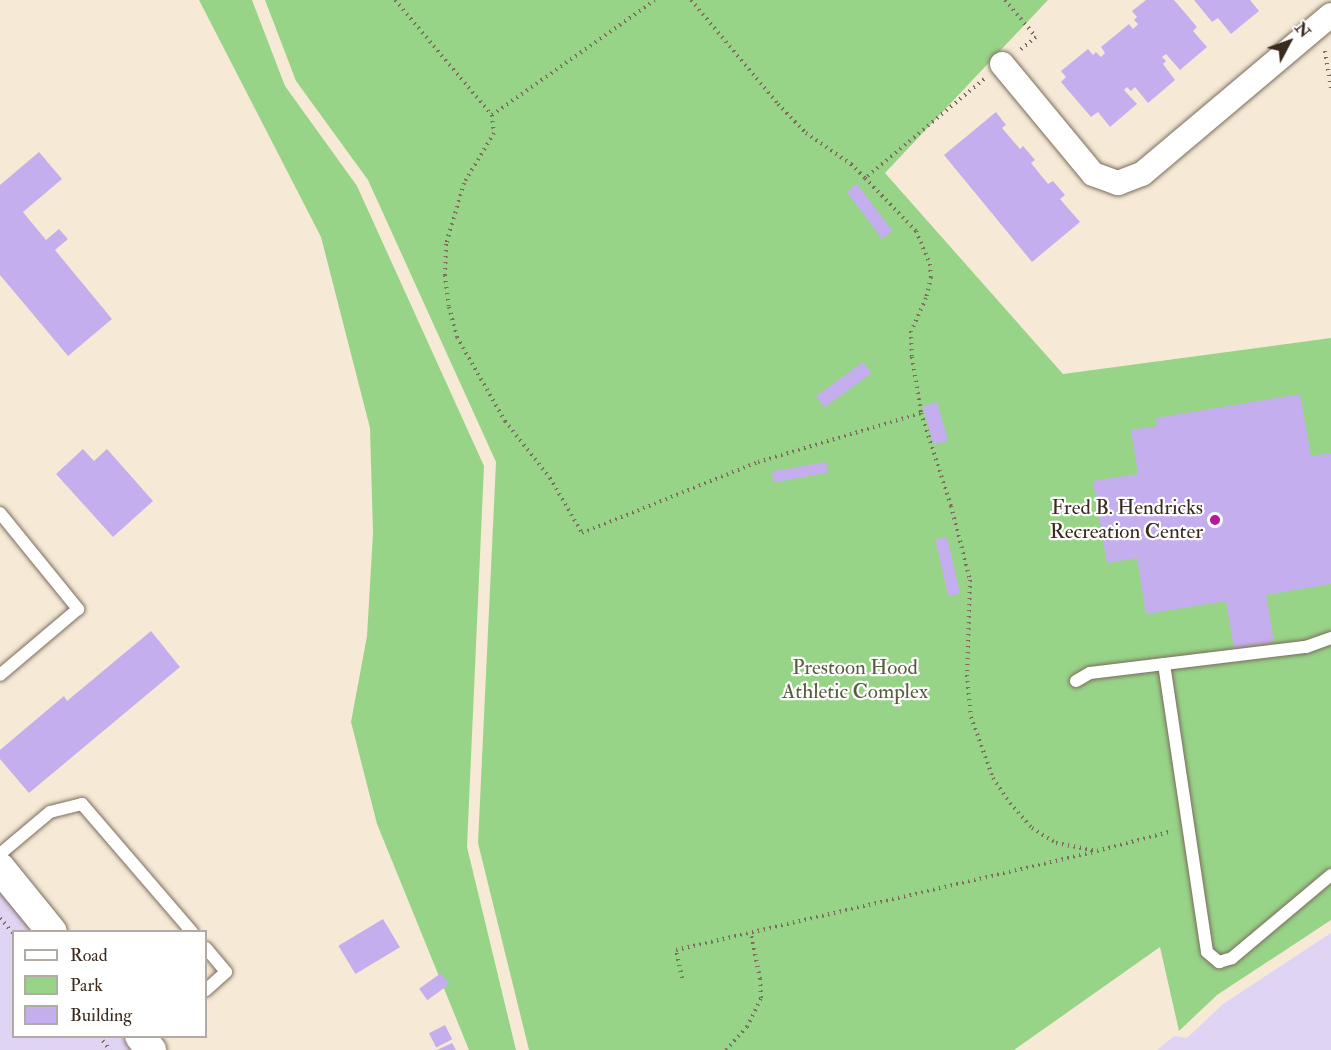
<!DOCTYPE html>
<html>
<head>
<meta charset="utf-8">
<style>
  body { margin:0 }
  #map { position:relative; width:1331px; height:1050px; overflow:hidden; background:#f6ead6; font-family:"IM FELL Double Pica",serif }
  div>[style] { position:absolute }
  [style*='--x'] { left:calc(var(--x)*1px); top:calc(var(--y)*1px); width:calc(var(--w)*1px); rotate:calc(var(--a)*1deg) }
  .built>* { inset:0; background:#e0d4f4 }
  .green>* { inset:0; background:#98d488 }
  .building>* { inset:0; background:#c5aeed; transform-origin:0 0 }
  .path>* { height:4px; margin-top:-2px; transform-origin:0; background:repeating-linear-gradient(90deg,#7c6d5e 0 1.5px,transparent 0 6px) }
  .roads { filter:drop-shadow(0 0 2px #7c6d5e) drop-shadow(0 0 2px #7c6d5e) }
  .service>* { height:12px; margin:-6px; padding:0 6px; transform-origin:6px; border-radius:6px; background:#fff }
  .minor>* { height:24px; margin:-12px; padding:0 12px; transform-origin:12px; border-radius:12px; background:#fff }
  .tertiary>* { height:30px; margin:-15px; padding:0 15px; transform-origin:15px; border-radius:15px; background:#fff }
  .dots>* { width:16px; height:16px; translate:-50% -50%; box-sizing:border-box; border:3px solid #fff; border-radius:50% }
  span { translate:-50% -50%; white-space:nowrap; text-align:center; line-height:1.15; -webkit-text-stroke:4.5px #fff; paint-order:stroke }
  .poi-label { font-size:21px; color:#3b2a1e }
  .right { translate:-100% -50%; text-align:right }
  .park-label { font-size:21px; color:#575d3e }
  .legend { position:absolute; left:12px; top:930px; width:195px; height:108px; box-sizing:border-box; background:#fff; border:2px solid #b1aaa5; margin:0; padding:8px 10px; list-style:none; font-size:18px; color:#3b2a1e }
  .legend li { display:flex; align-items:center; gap:12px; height:30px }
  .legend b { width:30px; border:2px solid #b1aaa5 }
  .north { position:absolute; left:1259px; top:12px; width:60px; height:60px; -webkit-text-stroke:4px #fff; paint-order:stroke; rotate:49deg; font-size:16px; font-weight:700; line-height:24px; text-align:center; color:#3b2a1e }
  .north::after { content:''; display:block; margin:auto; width:21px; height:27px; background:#3b2a1e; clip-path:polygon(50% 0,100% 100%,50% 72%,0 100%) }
</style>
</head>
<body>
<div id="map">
  <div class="built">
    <div style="clip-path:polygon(0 891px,34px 931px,14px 932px,14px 1036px,121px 1037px,132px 1050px,0 1050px)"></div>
    <div style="clip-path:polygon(1331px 933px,1331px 1050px,1157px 1050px,1174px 1036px,1187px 1038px,1223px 1004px)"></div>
  </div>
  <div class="green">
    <div style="clip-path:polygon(199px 0,252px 0,285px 86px,357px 186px,484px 466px,467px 847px,516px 1050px,469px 1050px,377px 824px,351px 722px,367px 636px,373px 533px,370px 428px,321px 237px)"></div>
    <div style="clip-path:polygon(265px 0,1048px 0,885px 173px,1063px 374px,1331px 338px,1331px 920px,1217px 995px,1179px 1031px,1160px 947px,1014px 1050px,529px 1050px,478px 843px,496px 462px,368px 180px,296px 81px)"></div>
  </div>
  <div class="building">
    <div style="clip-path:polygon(1146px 0,1174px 0,1197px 27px,1193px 31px,1207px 47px,1180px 70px,1166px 54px,1162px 57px,1166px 61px,1163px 64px,1175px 80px,1148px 103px,1135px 87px,1131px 91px,1127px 87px,1124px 90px,1137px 104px,1110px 127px,1098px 112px,1091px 117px,1061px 82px,1066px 77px,1061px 71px,1088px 49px,1093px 55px,1096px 52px,1101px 57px,1105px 53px,1101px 47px,1129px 24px,1133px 29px,1138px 24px,1134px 20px,1137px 17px,1132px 11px)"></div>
    <div style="clip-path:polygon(1194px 0,1250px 0,1259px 11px,1231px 34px,1218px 18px,1212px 22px)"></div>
    <div style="clip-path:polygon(996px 112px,1006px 125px,1002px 128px,1020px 149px,1023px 146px,1035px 160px,1031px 163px,1048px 184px,1053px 181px,1065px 195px,1060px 199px,1080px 222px,1032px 262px,944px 155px)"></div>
    <div style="clip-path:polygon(39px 152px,62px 179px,23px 212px,46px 240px,59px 229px,68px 239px,55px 250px,112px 319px,68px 356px,0 275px,0 185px)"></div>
    <div style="left:857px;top:184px;width:59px;height:13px;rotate:53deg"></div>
    <div style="left:863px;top:362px;width:14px;height:58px;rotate:54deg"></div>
    <div style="clip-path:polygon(1300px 394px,1311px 456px,1331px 453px,1331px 584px,1266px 595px,1274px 642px,1234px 649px,1226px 601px,1146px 614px,1137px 558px,1107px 563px,1093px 481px,1138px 474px,1131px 430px,1157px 426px,1156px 418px)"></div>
    <div style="left:937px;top:402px;width:40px;height:15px;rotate:74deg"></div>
    <div style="clip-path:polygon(83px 449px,94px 461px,107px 449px,153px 501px,113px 537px,56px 474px)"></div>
    <div style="left:826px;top:462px;width:11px;height:55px;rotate:80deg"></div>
    <div style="left:947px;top:537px;width:58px;height:12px;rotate:77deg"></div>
    <div style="clip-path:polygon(151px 631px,180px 667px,29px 793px,0 759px,0 750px,64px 696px,67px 701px)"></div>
    <div style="left:383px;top:919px;width:33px;height:52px;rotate:59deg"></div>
    <div style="left:441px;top:973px;width:14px;height:27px;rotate:54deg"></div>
    <div style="left:445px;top:1025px;width:16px;height:18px;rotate:63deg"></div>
    <div style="clip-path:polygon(452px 1043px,456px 1050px,437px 1050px)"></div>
  </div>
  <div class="path">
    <div style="--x:395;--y:0;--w:150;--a:49.9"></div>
    <div style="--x:492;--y:115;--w:18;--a:84"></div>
    <div style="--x:494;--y:133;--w:58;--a:121"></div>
    <div style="--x:464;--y:183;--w:64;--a:106.4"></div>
    <div style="--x:446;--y:244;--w:31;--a:92"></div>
    <div style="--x:445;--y:275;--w:32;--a:83"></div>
    <div style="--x:449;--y:307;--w:31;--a:75"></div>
    <div style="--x:457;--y:337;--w:97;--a:60.3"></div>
    <div style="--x:505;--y:421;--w:73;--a:51.7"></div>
    <div style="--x:550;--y:478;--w:64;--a:59.8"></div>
    <div style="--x:582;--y:533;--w:190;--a:-22"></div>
    <div style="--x:758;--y:462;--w:170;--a:-16.7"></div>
    <div style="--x:691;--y:0;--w:136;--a:50.1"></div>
    <div style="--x:778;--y:104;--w:40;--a:46"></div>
    <div style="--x:806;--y:133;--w:55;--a:34.6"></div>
    <div style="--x:851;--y:164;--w:20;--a:45"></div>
    <div style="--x:1005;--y:0;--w:48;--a:50"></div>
    <div style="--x:1036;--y:37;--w:21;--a:141"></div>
    <div style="--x:1325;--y:51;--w:38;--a:81"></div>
    <div style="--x:984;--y:79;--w:155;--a:140.2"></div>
    <div style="--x:865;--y:178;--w:74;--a:46.1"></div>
    <div style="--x:916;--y:231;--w:36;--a:67"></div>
    <div style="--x:930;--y:264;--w:13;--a:86"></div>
    <div style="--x:931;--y:277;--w:22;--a:103"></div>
    <div style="--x:926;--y:298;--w:36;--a:114"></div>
    <div style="--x:911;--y:331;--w:26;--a:88"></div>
    <div style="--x:912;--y:357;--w:57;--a:80.9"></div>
    <div style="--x:921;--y:413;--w:98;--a:72.1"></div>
    <div style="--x:951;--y:506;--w:76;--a:75.6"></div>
    <div style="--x:970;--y:580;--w:95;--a:91.8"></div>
    <div style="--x:967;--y:675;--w:42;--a:84.6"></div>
    <div style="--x:971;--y:717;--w:65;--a:70.2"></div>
    <div style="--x:993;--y:778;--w:30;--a:56"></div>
    <div style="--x:1010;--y:803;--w:33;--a:49"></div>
    <div style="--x:1032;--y:828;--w:28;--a:32"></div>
    <div style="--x:1056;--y:843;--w:42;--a:11"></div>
    <div style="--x:1097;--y:851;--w:78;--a:-14.9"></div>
    <div style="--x:492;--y:115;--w:199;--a:-35.2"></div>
    <div style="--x:0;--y:918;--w:21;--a:49"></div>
    <div style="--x:682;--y:978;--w:29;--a:-102"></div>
    <div style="--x:676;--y:950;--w:429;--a:-13.2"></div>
    <div style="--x:99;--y:1036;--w:18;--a:52"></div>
    <div style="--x:726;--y:1050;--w:31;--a:-48"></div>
    <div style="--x:747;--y:1027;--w:32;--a:-64"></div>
    <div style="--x:761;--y:998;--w:19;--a:-93"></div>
    <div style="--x:760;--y:979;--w:46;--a:-101.3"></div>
  </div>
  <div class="roads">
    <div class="service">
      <div style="--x:0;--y:513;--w:124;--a:50.9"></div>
      <div style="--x:78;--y:609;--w:102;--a:139.8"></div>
      <div style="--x:1164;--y:664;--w:291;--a:81.5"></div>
      <div style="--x:1207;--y:952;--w:16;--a:40"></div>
      <div style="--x:1219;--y:962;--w:14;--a:-17"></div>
      <div style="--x:1232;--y:958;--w:129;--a:-40"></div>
      <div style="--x:1076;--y:681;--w:16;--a:-30"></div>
      <div style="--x:1090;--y:673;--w:218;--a:-6.9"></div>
      <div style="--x:1306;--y:647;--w:27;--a:-20"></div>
      <div style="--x:0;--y:854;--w:65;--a:-40"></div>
      <div style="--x:50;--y:812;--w:33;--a:-14"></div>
      <div style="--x:82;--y:804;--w:169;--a:49.3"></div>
      <div style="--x:206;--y:948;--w:31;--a:50"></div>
      <div style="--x:226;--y:972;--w:27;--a:138"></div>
    </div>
    <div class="minor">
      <div style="--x:1002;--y:64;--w:143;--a:50.4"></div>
      <div style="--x:1093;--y:174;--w:27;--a:20"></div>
      <div style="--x:1118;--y:183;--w:26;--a:-21"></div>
      <div style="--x:1142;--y:174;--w:247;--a:-40.1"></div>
    </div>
    <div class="tertiary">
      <div style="--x:0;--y:868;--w:82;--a:50.9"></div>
      <div style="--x:140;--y:1036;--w:18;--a:52"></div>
    </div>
  </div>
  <div class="dots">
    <div style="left:1215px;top:520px;background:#b5179e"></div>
  </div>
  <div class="poi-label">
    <span class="right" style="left:1203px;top:520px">Fred B. Hendricks<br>Recreation Center</span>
  </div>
  <div class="park-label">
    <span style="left:855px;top:680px">Prestoon Hood<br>Athletic Complex</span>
  </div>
  <ul class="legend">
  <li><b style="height:8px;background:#fff"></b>Road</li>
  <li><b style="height:16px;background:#98d488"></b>Park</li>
  <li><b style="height:16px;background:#c5aeed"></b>Building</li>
  </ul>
  <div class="north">N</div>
</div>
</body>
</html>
